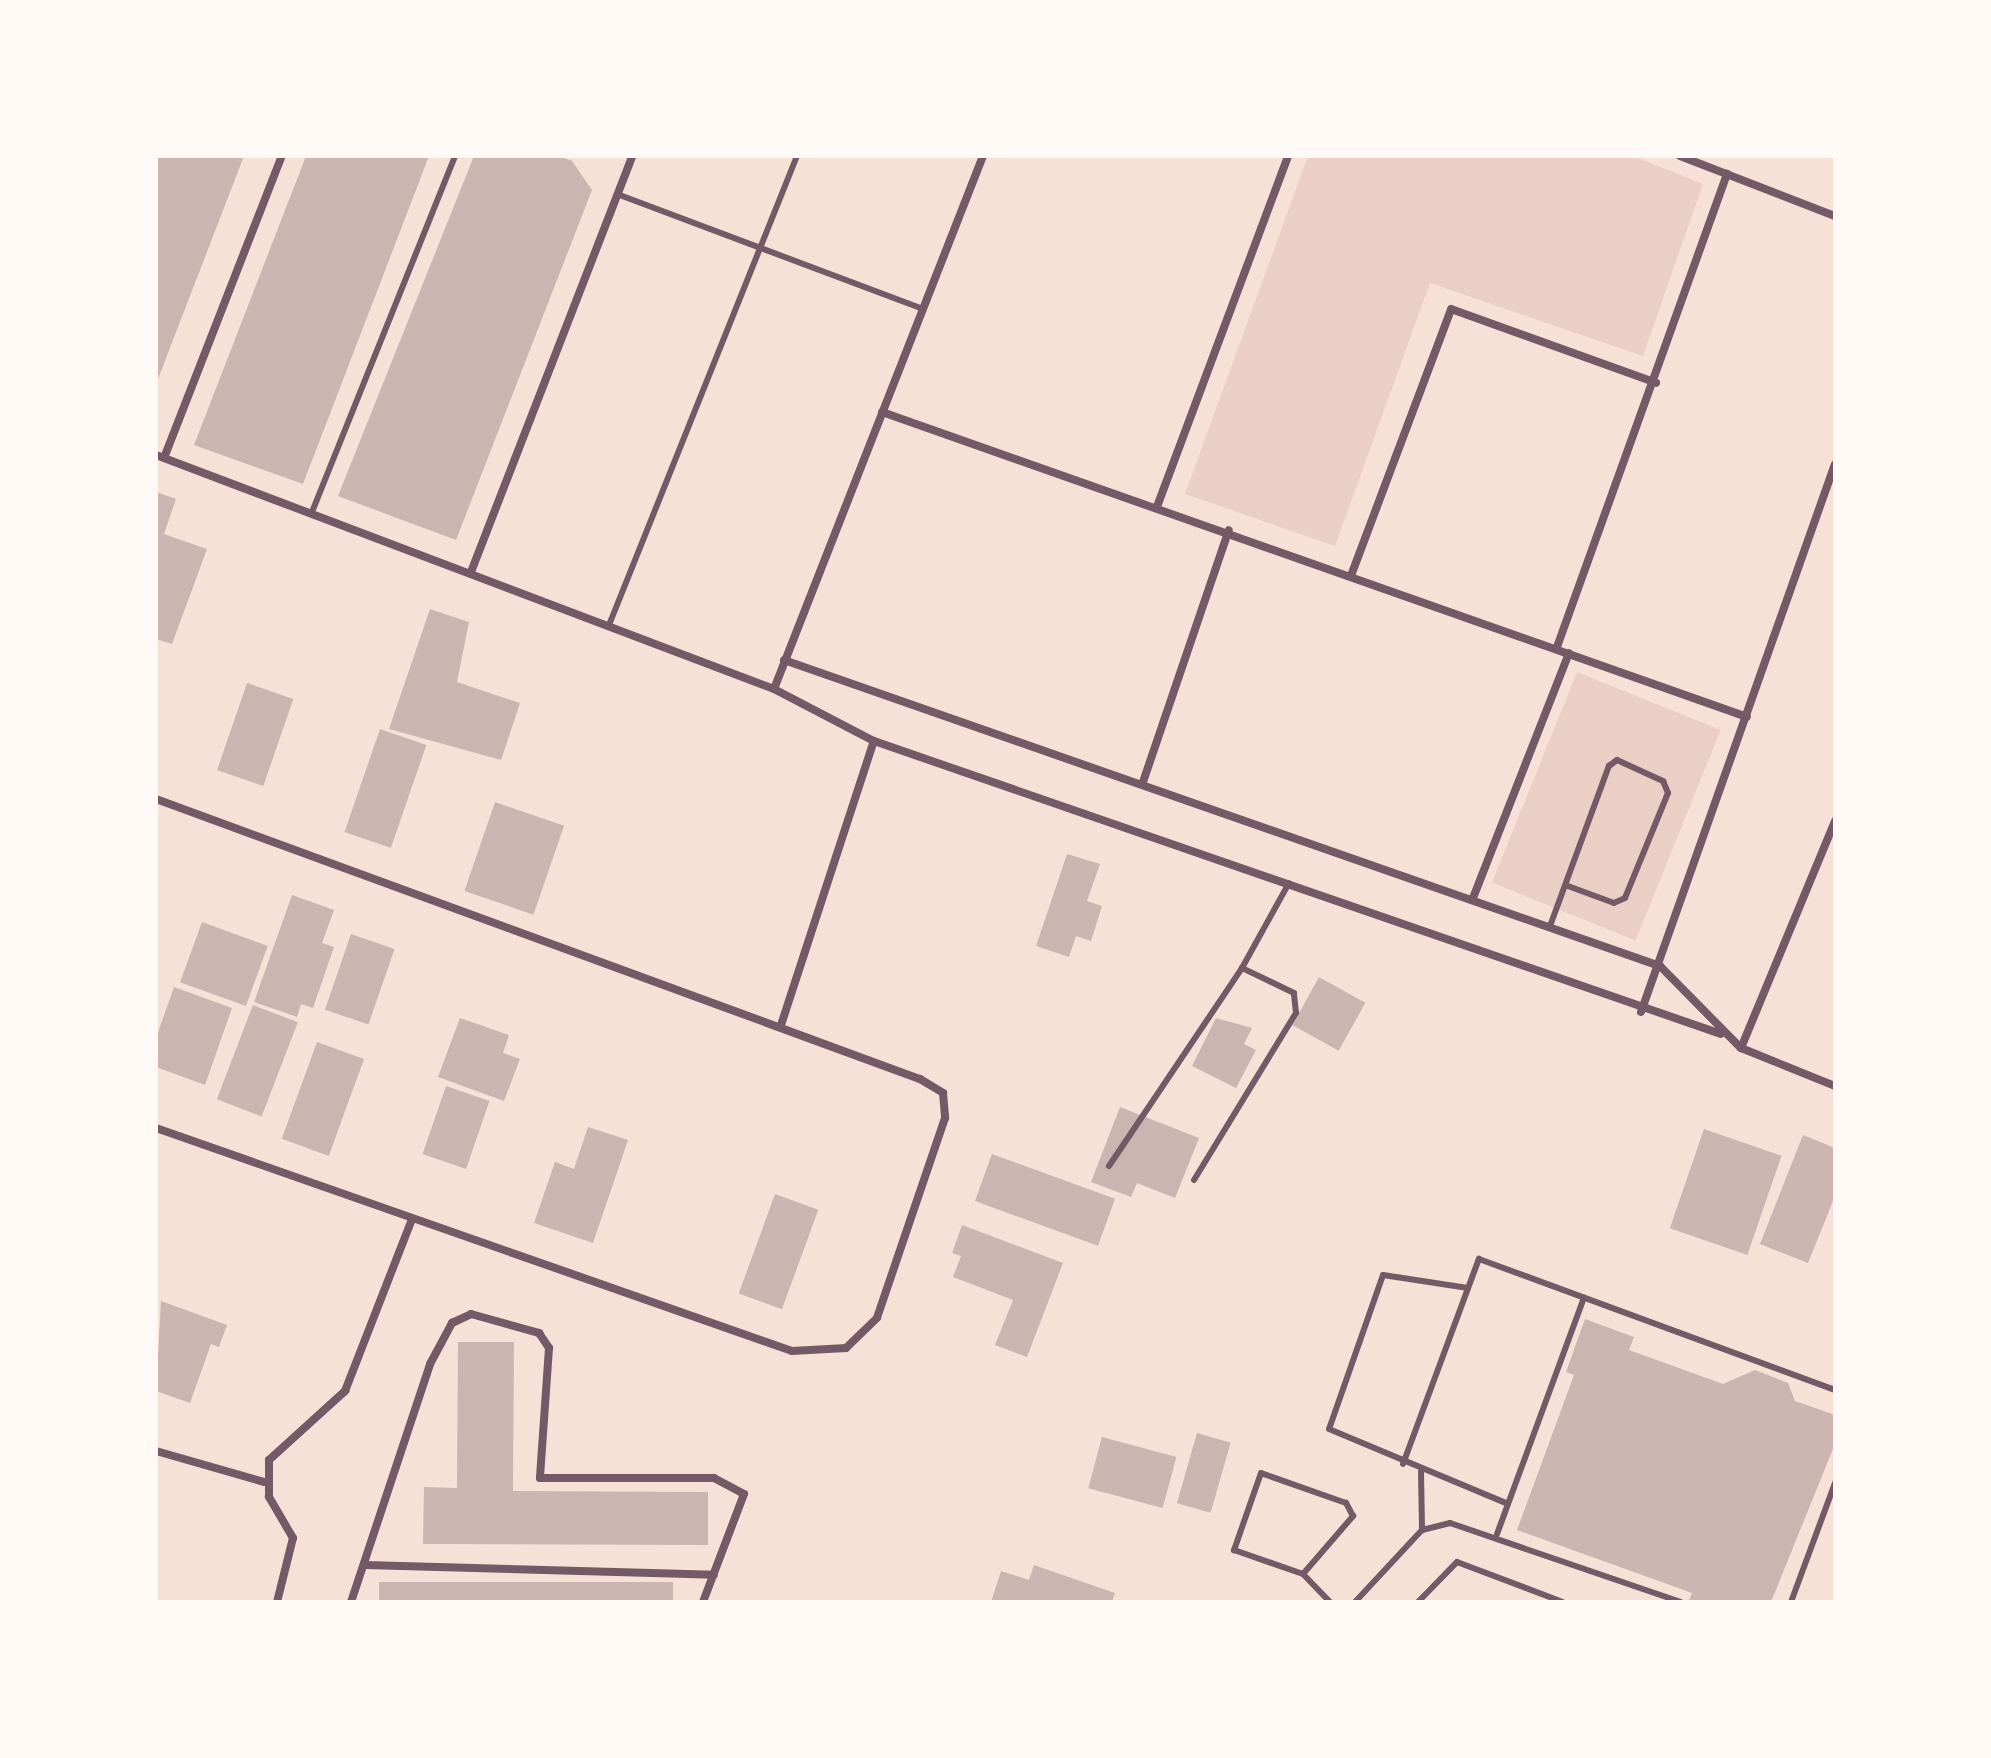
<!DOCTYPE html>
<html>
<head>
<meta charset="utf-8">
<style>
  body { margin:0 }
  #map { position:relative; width:1991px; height:1758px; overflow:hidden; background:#f7e1d7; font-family:"PT Sans Narrow",sans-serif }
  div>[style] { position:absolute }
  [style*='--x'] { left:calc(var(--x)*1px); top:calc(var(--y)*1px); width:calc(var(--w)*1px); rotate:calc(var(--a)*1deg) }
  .green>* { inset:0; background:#ebcfc5; transform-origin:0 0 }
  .building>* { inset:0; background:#ccb4b1; transform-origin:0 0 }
  .service>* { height:6px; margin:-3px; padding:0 3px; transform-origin:3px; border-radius:3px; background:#755966 }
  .minor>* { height:8px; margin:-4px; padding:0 4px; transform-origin:4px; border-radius:4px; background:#755966 }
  span { translate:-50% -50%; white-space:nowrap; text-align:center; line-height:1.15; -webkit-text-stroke:8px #fffaf5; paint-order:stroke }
  .frame { position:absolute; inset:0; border:158px solid #fffaf5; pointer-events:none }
</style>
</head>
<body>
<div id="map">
  <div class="green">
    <div style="clip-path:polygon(1308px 156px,1633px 156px,1703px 184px,1643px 356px,1430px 283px,1335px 546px,1185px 494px)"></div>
    <div style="left:1577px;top:672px;width:155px;height:227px;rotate:22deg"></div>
  </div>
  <div class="building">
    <div style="clip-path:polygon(156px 156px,244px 156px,156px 384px)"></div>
    <div style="clip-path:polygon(306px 156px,429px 156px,303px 484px,194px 445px)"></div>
    <div style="clip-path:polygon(474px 156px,559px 156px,572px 161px,592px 190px,456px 540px,338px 496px)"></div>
    <div style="clip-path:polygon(156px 492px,176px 499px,164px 534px,207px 549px,172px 644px,156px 639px)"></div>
    <div style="clip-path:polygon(430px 609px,469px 622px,457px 682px,520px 703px,501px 760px,389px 729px)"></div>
    <div style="left:247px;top:683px;width:49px;height:92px;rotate:19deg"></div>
    <div style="left:380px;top:729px;width:49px;height:109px;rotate:19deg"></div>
    <div style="left:495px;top:802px;width:73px;height:94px;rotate:19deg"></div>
    <div style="clip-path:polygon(1067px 854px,1100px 864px,1087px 901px,1102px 906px,1091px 941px,1076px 936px,1069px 957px,1036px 946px)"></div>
    <div style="clip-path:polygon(292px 895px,334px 910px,322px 943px,334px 947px,313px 1008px,301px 1004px,297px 1017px,254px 1002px)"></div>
    <div style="left:202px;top:922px;width:70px;height:64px;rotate:20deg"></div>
    <div style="left:351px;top:934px;width:46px;height:80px;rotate:19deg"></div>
    <div style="left:1319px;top:977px;width:53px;height:55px;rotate:29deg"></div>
    <div style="clip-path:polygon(174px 987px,232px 1008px,205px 1085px,156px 1067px,156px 1038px)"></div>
    <div style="left:253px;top:1005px;width:48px;height:101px;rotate:21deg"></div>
    <div style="clip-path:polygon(460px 1018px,509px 1035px,503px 1053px,520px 1059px,504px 1101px,438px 1077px)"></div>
    <div style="clip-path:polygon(1216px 1018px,1252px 1028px,1244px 1044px,1256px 1050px,1236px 1088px,1192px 1066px)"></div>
    <div style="left:317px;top:1042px;width:50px;height:103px;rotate:20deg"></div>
    <div style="left:446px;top:1086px;width:46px;height:72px;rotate:19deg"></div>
    <div style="clip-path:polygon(1120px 1107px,1199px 1138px,1175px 1198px,1137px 1183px,1131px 1197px,1091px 1182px)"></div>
    <div style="clip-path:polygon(588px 1127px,628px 1140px,593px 1243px,534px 1223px,555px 1162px,574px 1169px)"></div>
    <div style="left:1704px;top:1129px;width:82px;height:105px;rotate:19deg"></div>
    <div style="clip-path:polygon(1803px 1135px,1835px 1148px,1835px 1196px,1808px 1263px,1760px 1244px)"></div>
    <div style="left:992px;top:1154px;width:131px;height:50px;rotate:20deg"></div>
    <div style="left:775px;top:1194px;width:46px;height:106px;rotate:20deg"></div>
    <div style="clip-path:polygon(962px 1225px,1063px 1263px,1027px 1357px,995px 1345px,1013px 1300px,953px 1277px,961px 1256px,952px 1253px)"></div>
    <div style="clip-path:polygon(161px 1301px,227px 1325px,219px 1347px,211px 1344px,190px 1403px,156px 1391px)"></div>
    <div style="clip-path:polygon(1585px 1319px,1634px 1337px,1629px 1350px,1723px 1384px,1755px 1370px,1788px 1383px,1795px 1401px,1835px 1415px,1835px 1444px,1771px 1602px,1688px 1602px,1692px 1593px,1517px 1530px,1574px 1375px,1566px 1372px)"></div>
    <div style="clip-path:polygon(458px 1342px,514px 1342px,513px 1491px,708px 1492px,708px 1545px,423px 1544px,424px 1487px,457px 1488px)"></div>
    <div style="left:1197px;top:1433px;width:35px;height:73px;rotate:16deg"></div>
    <div style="left:1102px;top:1437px;width:77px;height:53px;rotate:15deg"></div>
    <div style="clip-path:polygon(1034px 1565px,1115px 1593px,1112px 1602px,991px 1602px,1001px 1571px,1029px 1580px)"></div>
    <div style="left:379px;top:1582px;width:294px;height:20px"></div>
  </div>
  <div class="service">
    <div style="--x:617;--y:194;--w:327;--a:20.6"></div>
    <div style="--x:312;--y:512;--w:384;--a:-68.1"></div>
    <div style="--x:609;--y:625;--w:505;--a:-68.16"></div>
    <div style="--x:1550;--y:926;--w:171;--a:-69.8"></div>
    <div style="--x:1609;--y:766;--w:10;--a:-37"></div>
    <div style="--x:1617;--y:760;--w:51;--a:24.5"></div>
    <div style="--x:1663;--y:781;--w:13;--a:67"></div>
    <div style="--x:1668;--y:793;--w:113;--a:112.3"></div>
    <div style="--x:1625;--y:898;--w:12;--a:156"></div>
    <div style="--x:1614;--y:903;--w:52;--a:-159.8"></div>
    <div style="--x:1109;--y:1166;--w:239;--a:-56.1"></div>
    <div style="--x:1242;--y:968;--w:97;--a:-61.1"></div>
    <div style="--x:1194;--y:1180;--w:196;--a:-58.6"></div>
    <div style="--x:1296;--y:1013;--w:20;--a:-96"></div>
    <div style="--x:1294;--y:993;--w:58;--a:-154.3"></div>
    <div style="--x:1468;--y:1288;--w:86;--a:-171.3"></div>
    <div style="--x:1383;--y:1275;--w:163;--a:109.3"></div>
    <div style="--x:1329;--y:1429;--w:194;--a:22.7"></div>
    <div style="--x:1403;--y:1464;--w:219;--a:-69.7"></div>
    <div style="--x:1479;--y:1259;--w:379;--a:20.2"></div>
    <div style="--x:1421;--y:1472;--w:58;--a:89"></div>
    <div style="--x:1497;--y:1534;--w:252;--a:-69.8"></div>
    <div style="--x:1303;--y:1574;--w:77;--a:-49.2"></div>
    <div style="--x:1353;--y:1516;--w:15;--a:-118"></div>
    <div style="--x:1346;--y:1503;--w:90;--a:-160.6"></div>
    <div style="--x:1261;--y:1473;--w:82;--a:109.3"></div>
    <div style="--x:1234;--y:1550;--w:73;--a:19.2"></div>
    <div style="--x:1303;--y:1574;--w:39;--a:46"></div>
    <div style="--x:1355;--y:1602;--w:98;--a:-47.1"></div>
    <div style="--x:1422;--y:1530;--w:29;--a:-14"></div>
    <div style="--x:1450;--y:1523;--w:244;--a:18.9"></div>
    <div style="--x:1418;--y:1602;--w:56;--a:-45.7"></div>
    <div style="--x:1457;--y:1562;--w:113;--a:20.7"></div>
    <div style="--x:1791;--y:1602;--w:127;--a:-69.7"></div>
  </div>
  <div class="minor">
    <div style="--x:1680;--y:156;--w:166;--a:21.2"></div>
    <div style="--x:882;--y:412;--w:917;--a:19.42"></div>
    <div style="--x:156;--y:455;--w:661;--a:20.74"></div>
    <div style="--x:774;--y:689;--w:113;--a:27.5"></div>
    <div style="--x:874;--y:741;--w:896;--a:19.08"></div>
    <div style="--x:164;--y:458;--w:324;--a:-68.7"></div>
    <div style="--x:1158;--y:504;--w:371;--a:-69.5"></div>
    <div style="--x:471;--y:572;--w:446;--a:-68.8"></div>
    <div style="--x:1352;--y:573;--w:282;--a:-69.4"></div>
    <div style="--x:1451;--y:309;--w:218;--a:19.8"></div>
    <div style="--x:1557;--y:647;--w:503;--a:-70.23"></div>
    <div style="--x:784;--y:660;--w:928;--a:19.26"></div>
    <div style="--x:1660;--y:966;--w:115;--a:45.4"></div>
    <div style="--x:1741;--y:1048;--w:101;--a:22"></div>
    <div style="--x:774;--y:689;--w:573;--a:-68.59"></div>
    <div style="--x:1143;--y:782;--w:266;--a:-71.2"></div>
    <div style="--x:156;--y:799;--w:814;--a:20.13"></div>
    <div style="--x:920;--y:1079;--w:27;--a:31"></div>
    <div style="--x:943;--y:1093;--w:25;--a:85"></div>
    <div style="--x:945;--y:1118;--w:211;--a:108.8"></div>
    <div style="--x:877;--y:1318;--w:43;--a:135.9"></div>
    <div style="--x:846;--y:1348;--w:54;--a:176.8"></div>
    <div style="--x:792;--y:1351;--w:674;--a:-160.68"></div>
    <div style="--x:1473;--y:898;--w:263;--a:-68.6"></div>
    <div style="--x:1641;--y:1012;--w:581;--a:-70.51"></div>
    <div style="--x:781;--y:1025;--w:299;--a:-71.9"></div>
    <div style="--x:1741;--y:1048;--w:246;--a:-67.5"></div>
    <div style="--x:156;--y:1451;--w:112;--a:16"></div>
    <div style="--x:365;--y:1565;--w:349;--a:1.6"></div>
    <div style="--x:277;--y:1602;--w:66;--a:-76"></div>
    <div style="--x:293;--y:1538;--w:48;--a:-120.3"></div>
    <div style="--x:269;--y:1497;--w:37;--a:-90"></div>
    <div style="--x:269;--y:1460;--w:103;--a:-42.2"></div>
    <div style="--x:345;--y:1391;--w:185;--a:-68.7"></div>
    <div style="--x:351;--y:1602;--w:251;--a:-71.6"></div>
    <div style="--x:430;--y:1364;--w:47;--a:-61.8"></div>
    <div style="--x:452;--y:1323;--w:21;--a:-25"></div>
    <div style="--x:471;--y:1314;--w:71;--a:15.6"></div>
    <div style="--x:539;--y:1333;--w:18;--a:56"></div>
    <div style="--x:549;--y:1348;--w:130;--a:94"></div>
    <div style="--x:540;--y:1478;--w:174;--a:0"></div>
    <div style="--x:714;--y:1478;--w:34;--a:28"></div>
    <div style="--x:744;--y:1494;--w:116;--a:110.8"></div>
  </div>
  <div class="frame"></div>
</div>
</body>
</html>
